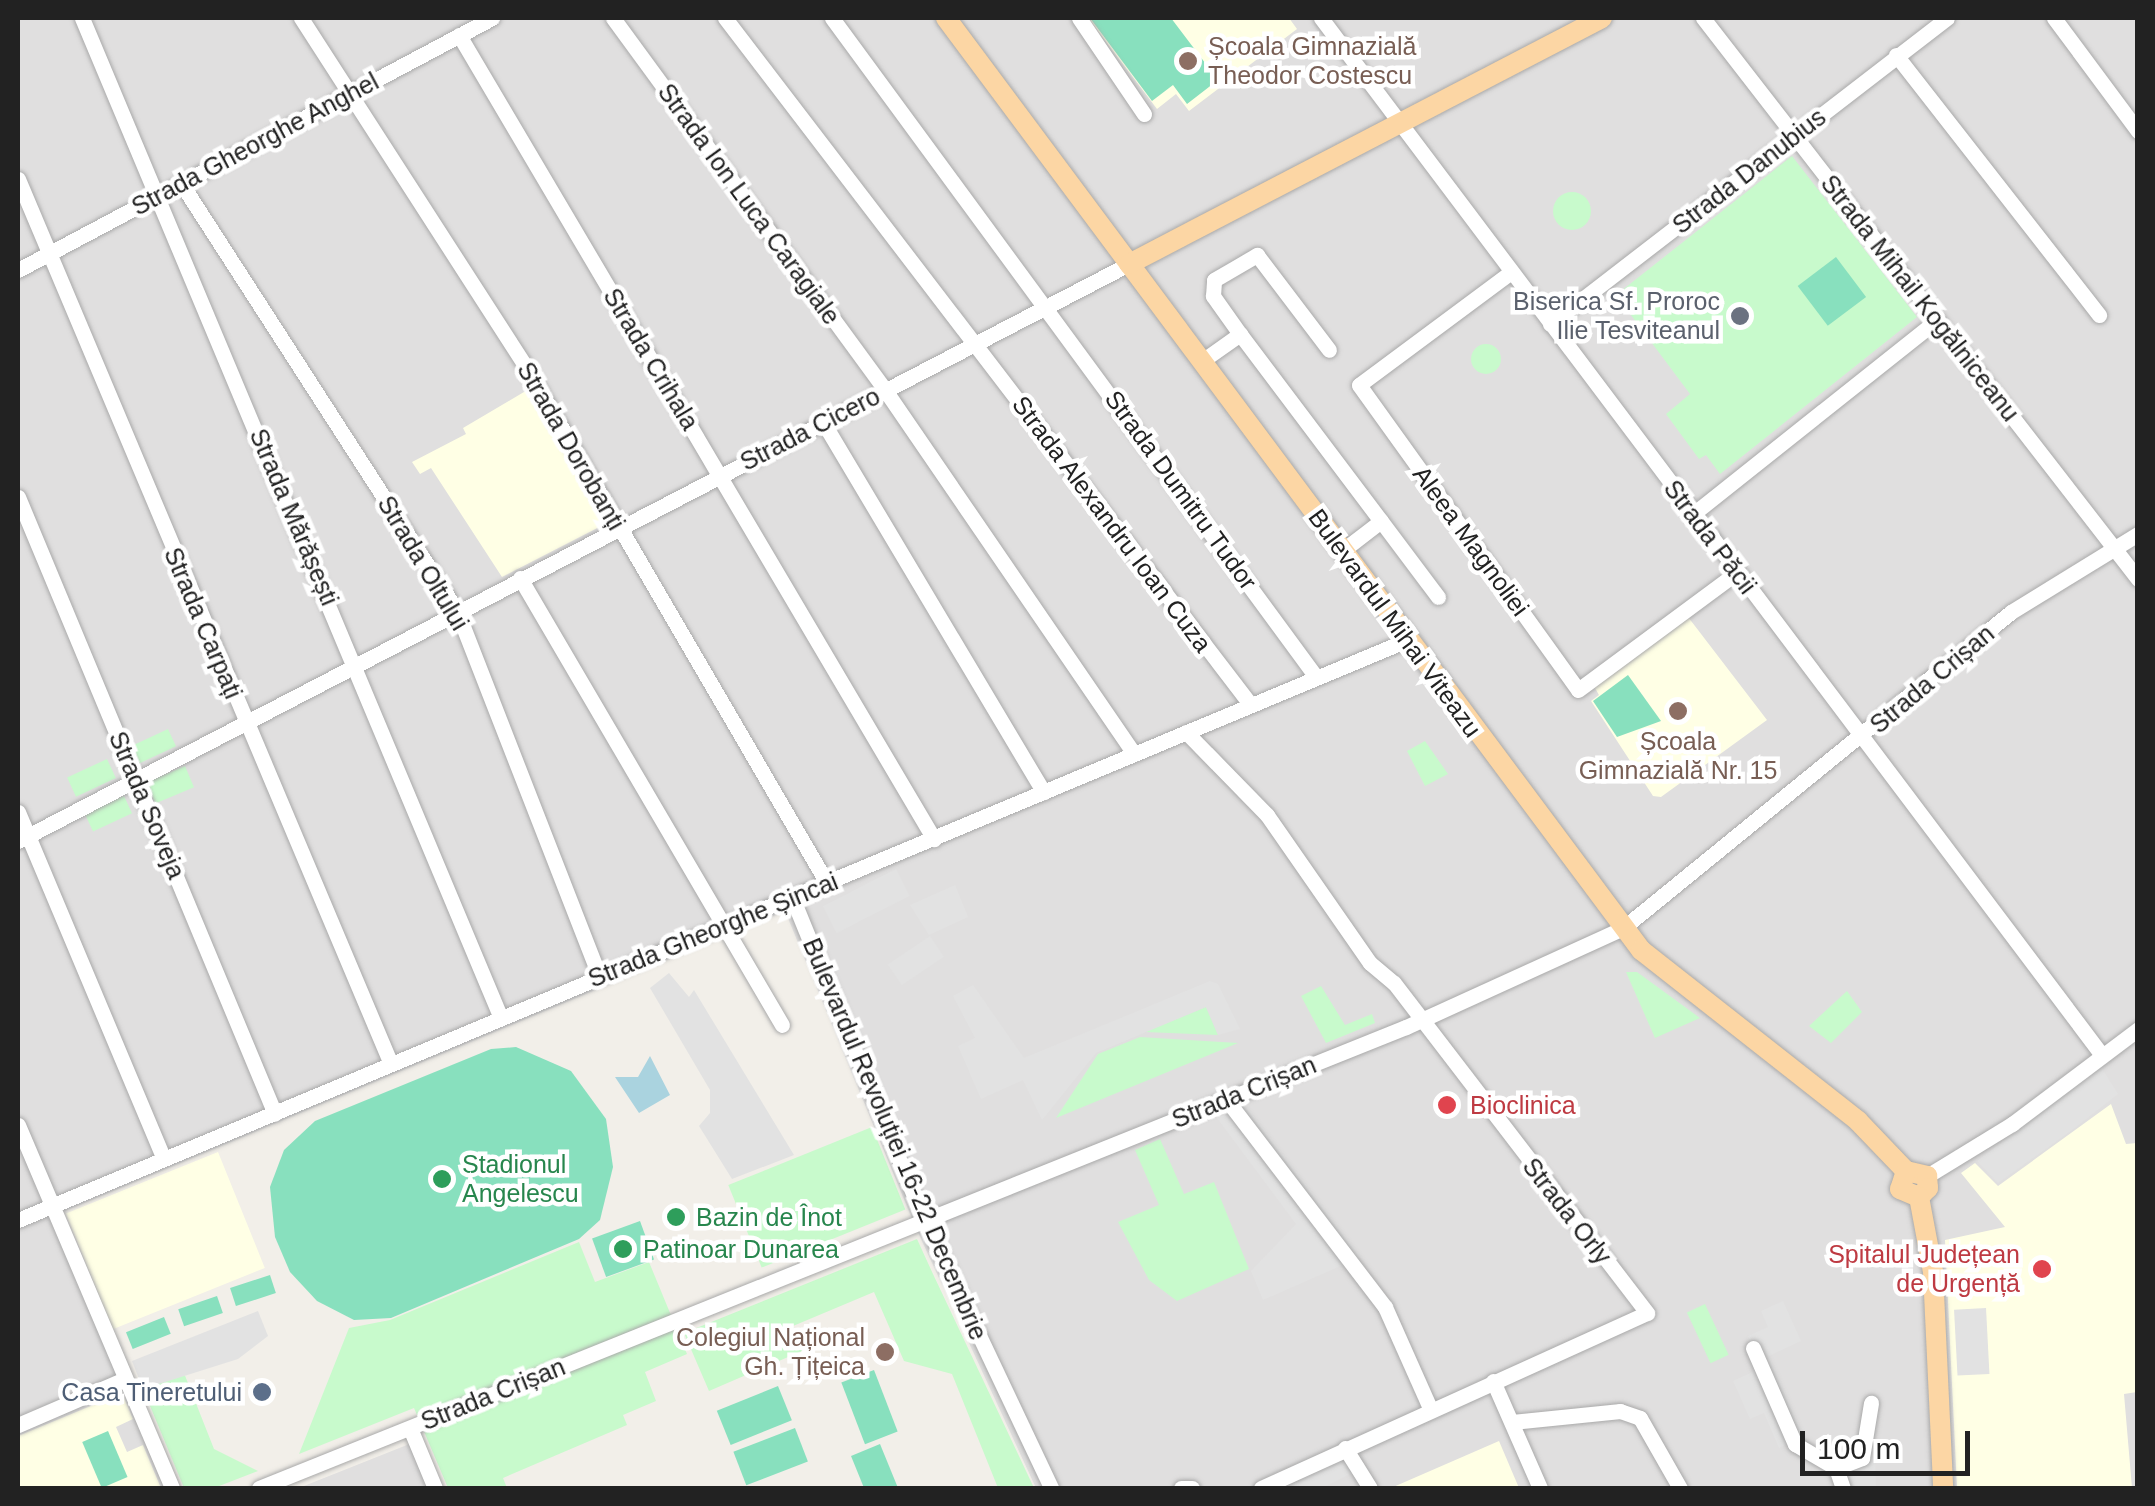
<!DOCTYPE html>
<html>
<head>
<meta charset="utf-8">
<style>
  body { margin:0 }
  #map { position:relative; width:2155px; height:1506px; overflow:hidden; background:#f2efe9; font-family:Arial,sans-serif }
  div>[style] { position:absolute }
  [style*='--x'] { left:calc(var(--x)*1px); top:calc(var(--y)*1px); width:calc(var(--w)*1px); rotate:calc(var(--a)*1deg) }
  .residential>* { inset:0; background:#e0dfdf }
  .education>* { inset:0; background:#ffffe5; transform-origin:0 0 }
  .park>* { inset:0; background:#c8facc; transform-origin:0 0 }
  .round { border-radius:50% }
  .pitch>* { inset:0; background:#88e0be; transform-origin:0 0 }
  .parking>* { inset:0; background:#e2e2e2; transform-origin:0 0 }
  .water>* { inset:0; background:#aad3df }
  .roads { filter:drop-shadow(0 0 2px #a9a9a9) drop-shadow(0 0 2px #a9a9a9) }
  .minor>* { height:15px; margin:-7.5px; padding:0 7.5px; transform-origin:7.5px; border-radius:7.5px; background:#fff }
  .major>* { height:20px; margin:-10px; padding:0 10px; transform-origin:10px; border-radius:10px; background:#fcd6a4 }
  .dots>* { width:28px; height:28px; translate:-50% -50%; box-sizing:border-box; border:5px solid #fff; border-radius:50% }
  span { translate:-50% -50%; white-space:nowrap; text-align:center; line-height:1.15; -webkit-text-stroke:9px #fff; paint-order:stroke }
  .education-label { font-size:25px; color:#785e54 }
  .left { translate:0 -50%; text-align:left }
  .right { translate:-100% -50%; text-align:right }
  .street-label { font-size:25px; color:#222 }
  .worship-label { font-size:25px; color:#5b616d }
  .health-label { font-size:25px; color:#be3a42 }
  .leisure-label { font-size:25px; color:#27864d }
  .service-label { font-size:25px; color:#4e5e75 }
  .frame { position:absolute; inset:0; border:20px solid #222; pointer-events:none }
  .scale { position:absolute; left:1800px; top:1431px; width:170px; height:45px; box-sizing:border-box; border:5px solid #222; border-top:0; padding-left:12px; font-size:30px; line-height:35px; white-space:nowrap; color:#222; -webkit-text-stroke:8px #fff; paint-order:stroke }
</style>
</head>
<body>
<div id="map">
  <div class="residential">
    <div style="clip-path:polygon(18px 18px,2137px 18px,2137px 1488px,1036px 1488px,915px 1226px,785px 911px,58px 1214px,172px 1488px,18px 1488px)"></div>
    <div style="clip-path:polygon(417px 1441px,437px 1488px,299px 1488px)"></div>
  </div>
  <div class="education">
    <div style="clip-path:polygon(1088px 18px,1289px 18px,1297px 29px,1189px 111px,1176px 94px,1157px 109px)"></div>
    <div style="clip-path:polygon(529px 389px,609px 522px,502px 577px,431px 468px,420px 474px,412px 462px,466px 434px,463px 428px)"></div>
    <div style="clip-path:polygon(1685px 613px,1767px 720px,1661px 797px,1653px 796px,1591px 701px,1599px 695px,1592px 683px)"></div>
    <div style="clip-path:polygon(2111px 1104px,2126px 1144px,2137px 1143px,2137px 1392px,2124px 1394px,2132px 1488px,1957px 1488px,1945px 1240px,2005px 1227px,1961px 1173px,1975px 1163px,1998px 1186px)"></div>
    <div style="left:218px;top:1152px;width:125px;height:164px;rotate:68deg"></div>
    <div style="clip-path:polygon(122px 1393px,133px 1419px,116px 1427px,127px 1452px,143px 1445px,161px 1488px,18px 1488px,18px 1436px)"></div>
    <div style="clip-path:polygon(1499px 1441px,1519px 1488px,1391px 1488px)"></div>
  </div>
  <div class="park">
    <div style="clip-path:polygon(1792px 156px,1917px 317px,1720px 474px,1706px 455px,1699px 459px,1666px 414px,1690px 394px,1616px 295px)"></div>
    <div class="round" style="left:1553px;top:192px;width:38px;height:38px"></div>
    <div class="round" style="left:1471px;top:344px;width:30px;height:30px"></div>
    <div style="left:168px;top:729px;width:19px;height:42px;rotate:65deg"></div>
    <div style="clip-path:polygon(1425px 741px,1448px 774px,1425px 786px,1407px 751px)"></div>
    <div style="left:107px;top:759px;width:21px;height:44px;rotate:65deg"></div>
    <div style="left:185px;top:766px;width:23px;height:42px;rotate:67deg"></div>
    <div style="left:124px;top:796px;width:19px;height:43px;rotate:65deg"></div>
    <div style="clip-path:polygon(1626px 972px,1637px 972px,1700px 1018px,1655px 1038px)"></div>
    <div style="clip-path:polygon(1321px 986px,1345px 1025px,1372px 1014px,1375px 1023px,1326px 1043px,1301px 996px)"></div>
    <div style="clip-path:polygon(1847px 991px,1862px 1012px,1831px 1043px,1809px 1026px)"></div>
    <div style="clip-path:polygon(1206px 1007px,1218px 1035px,1145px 1032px)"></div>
    <div style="clip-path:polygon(1140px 1037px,1238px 1043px,1056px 1118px,1098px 1054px)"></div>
    <div style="left:872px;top:1127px;width:89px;height:155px;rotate:68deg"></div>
    <div style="clip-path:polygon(1160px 1139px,1184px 1194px,1214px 1182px,1249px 1269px,1177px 1301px,1149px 1280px,1118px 1222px,1159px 1205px,1135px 1150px)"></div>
    <div style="clip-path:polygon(917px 1239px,933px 1274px,1034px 1488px,998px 1488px,952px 1374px,904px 1361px,874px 1292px,793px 1326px,802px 1351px,709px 1391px,684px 1333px)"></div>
    <div style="clip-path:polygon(579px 1242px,595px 1282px,649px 1262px,687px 1354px,645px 1372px,656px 1401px,623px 1415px,627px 1425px,503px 1478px,507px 1488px,448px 1488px,414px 1408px,299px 1454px,349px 1328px,390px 1320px)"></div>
    <div style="left:1705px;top:1304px;width:56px;height:20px;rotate:65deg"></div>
    <div style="clip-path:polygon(184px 1373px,214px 1449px,258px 1471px,214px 1488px,184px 1488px,143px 1389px)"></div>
  </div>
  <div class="pitch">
    <div style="clip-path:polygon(1090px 18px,1171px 18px,1218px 80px,1187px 104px,1173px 85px,1152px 101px)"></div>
    <div style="left:1836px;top:257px;width:50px;height:48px;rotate:53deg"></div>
    <div style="clip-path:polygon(1628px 675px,1661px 721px,1617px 737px,1593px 701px)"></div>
    <div style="clip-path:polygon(516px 1047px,571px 1071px,606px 1119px,613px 1167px,600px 1220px,579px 1239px,391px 1318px,354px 1320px,317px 1301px,290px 1272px,275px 1237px,270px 1187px,284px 1150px,315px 1121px,491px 1049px)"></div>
    <div style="left:640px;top:1221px;width:41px;height:51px;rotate:70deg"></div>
    <div style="left:270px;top:1275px;width:19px;height:42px;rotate:72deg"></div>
    <div style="left:217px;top:1296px;width:18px;height:41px;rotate:71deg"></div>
    <div style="left:164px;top:1317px;width:18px;height:41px;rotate:68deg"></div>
    <div style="left:874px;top:1370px;width:66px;height:35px;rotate:69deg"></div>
    <div style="left:778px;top:1386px;width:37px;height:66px;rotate:68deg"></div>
    <div style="left:795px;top:1428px;width:36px;height:66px;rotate:69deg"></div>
    <div style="left:108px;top:1431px;width:50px;height:28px;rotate:67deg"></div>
    <div style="clip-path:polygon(880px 1444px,898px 1488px,864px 1488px,851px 1456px)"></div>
  </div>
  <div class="parking">
    <div style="left:896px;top:869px;width:30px;height:82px;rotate:63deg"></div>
    <div style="clip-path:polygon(955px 885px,968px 917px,929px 935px,910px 905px)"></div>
    <div style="left:930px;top:936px;width:25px;height:51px;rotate:56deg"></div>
    <div style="clip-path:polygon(669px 973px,689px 997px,694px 990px,794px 1155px,732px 1179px,699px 1126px,710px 1113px,710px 1090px,650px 988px)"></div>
    <div style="clip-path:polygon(1210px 981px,1218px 984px,1240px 1029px,1218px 1035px,1206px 1007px,1096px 1053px,1042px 1120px,1023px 1080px,981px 1099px,958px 1046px,975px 1038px,953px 996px,973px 985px,1024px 1058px)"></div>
    <div style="clip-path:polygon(2101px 1067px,2118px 1094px,2072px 1130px,1998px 1183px,1977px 1161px)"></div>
    <div style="clip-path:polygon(1246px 1106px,1361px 1257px,1263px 1300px,1251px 1271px,1296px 1224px,1217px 1118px)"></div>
    <div style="clip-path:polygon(1783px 1301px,1801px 1341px,1769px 1356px,1804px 1436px,1779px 1448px,1764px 1413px,1750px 1419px,1733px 1381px,1761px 1368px,1748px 1336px,1768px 1327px,1761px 1311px)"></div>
    <div style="left:1986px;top:1308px;width:66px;height:32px;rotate:87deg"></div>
    <div style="clip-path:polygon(258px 1311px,268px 1336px,238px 1359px,143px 1389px,132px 1361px)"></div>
    <div style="clip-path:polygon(1862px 1441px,1875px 1463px,1876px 1488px,1843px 1488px,1835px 1453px)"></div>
    <div style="clip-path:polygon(1348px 1453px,1360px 1469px,1322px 1488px,1271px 1488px)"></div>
  </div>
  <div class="water">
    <div style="clip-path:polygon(650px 1056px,670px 1095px,639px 1113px,615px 1077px,638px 1077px)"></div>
  </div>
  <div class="roads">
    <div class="minor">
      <div style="--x:82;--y:18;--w:1084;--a:67.27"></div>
      <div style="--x:301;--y:18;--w:413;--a:57.2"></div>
      <div style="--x:525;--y:365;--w:600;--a:59.76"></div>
      <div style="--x:613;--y:18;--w:461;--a:53.8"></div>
      <div style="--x:885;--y:390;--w:441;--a:55.6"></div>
      <div style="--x:725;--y:18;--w:864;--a:52.57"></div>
      <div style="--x:832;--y:18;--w:818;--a:53.7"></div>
      <div style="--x:1079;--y:18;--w:116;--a:55.9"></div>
      <div style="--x:1321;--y:18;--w:1298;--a:53.02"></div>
      <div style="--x:1703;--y:18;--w:710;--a:52.21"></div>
      <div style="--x:2054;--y:18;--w:141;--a:53.4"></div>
      <div style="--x:459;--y:35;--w:934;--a:59.43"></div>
      <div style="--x:1896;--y:55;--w:330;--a:52"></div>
      <div style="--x:18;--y:179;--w:960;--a:67.15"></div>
      <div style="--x:181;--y:183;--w:509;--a:57.18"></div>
      <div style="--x:457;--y:611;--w:393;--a:68.7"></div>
      <div style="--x:18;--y:270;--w:537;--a:-28"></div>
      <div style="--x:1511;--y:272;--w:189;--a:143.4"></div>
      <div style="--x:1359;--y:385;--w:375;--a:54.3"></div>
      <div style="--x:1578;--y:690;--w:197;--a:-36.5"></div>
      <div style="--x:1550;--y:324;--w:501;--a:-37.62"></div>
      <div style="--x:1240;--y:334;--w:47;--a:-125.4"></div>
      <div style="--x:1213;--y:296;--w:16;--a:-86"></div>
      <div style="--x:1214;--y:280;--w:50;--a:-30.2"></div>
      <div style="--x:1257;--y:255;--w:119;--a:52.8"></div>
      <div style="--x:1202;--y:361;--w:47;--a:-35.4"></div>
      <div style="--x:1240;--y:334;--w:234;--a:53"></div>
      <div style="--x:823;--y:422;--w:431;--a:59.2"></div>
      <div style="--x:18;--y:497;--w:668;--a:67.39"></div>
      <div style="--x:1693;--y:514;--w:312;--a:-38.5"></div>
      <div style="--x:1342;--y:551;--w:49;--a:-37.6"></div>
      <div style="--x:1381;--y:521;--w:95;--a:53.1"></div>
      <div style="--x:520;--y:578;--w:518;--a:59.62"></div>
      <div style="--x:1186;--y:732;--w:116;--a:45.7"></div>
      <div style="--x:1267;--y:815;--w:180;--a:55.2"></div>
      <div style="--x:1370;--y:963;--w:31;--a:40"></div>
      <div style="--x:1394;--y:983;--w:416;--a:52.5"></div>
      <div style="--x:1647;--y:1313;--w:424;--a:155.6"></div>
      <div style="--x:18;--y:812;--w:376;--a:67.2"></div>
      <div style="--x:18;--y:841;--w:1252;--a:-27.45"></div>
      <div style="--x:792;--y:897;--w:331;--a:67.8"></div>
      <div style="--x:917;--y:1204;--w:314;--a:64.7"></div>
      <div style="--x:1226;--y:1099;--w:262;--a:52.6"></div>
      <div style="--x:1385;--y:1307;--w:111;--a:66"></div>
      <div style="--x:18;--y:1125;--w:394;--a:67"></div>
      <div style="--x:1927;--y:1176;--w:100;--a:-31.5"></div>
      <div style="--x:2012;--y:1124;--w:158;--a:-37"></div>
      <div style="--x:18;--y:1220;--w:1505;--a:-22.66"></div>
      <div style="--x:1753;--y:1348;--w:105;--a:66.4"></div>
      <div style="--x:1795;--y:1444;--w:48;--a:30.3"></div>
      <div style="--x:1836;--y:1468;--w:21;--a:71"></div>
      <div style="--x:1493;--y:1381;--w:117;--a:66.3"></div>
      <div style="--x:1512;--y:1422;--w:109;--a:-5.8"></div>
      <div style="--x:1620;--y:1411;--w:21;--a:19"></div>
      <div style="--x:1640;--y:1418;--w:81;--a:60.3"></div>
      <div style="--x:18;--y:1425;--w:116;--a:-23.3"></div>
      <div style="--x:410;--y:1428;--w:65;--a:67.4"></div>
      <div style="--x:1345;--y:1448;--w:47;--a:58"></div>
      <div style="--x:1836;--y:1468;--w:28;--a:-21"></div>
      <div style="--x:1862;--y:1458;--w:56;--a:-80.7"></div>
      <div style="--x:259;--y:1488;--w:1236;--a:-21.9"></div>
      <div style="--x:1406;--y:1027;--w:239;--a:-24.5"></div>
      <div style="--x:1623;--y:928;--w:500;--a:-39.16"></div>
      <div style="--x:2011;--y:612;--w:149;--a:-31.6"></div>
      <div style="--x:1181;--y:1488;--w:11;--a:0"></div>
    </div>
    <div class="major">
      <div style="--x:946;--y:18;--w:1163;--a:53.29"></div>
      <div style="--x:1641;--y:950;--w:276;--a:38.2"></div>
      <div style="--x:1858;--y:1121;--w:69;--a:46.2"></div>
      <div style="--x:1129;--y:264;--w:533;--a:-27.48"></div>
      <div style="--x:1906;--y:1171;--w:22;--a:13"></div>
      <div style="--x:1927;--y:1176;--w:12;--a:85"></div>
      <div style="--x:1928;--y:1188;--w:13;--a:135"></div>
      <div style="--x:1906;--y:1171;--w:19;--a:108"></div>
      <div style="--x:1900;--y:1189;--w:21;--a:23"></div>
      <div style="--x:1919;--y:1197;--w:76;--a:79.4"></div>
      <div style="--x:1933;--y:1272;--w:216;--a:87.3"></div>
    </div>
  </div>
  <div class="dots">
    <div style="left:1188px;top:61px;background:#8d6e63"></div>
    <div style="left:1740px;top:316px;background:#6b7280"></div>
    <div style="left:1678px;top:711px;background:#8d6e63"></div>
    <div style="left:1447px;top:1105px;background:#e0444e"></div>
    <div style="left:442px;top:1179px;background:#2e9e5b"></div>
    <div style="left:676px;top:1217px;background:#2e9e5b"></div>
    <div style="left:623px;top:1249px;background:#2e9e5b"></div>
    <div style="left:2042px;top:1269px;background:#e0444e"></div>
    <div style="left:885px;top:1352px;background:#8d6e63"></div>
    <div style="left:262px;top:1392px;background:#5c6f8a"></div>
  </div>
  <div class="education-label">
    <span class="left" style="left:1208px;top:61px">Școala Gimnazială<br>Theodor Costescu</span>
    <span style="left:1678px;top:756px">Școala<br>Gimnazială Nr. 15</span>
    <span class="right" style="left:865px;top:1352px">Colegiul Național<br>Gh. Țițeica</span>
  </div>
  <div class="street-label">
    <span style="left:255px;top:144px;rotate:-28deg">Strada Gheorghe Anghel</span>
    <span style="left:1749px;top:171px;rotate:-38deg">Strada Danubius</span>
    <span style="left:749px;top:204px;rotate:54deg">Strada Ion Luca Caragiale</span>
    <span style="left:1920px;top:298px;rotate:52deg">Strada Mihail Kogălniceanu</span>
    <span style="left:651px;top:359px;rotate:59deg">Strada Crihala</span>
    <span style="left:810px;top:429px;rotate:-27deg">Strada Cicero</span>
    <span style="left:571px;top:446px;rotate:60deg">Strada Dorobanți</span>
    <span style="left:1181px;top:490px;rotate:54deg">Strada Dumitru Tudor</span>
    <span style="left:294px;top:517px;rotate:67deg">Strada Mărășești</span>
    <span style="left:1112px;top:524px;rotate:53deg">Strada Alexandru Ioan Cuza</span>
    <span style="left:1710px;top:537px;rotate:53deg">Strada Păcii</span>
    <span style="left:1471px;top:541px;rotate:54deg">Aleea Magnoliei</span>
    <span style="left:423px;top:563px;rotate:59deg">Strada Oltului</span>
    <span style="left:203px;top:623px;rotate:67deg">Strada Carpați</span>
    <span style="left:1395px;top:623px;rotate:54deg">Bulevardul Mihai Viteazu</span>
    <span style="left:1932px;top:679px;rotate:-40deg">Strada Crișan</span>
    <span style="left:147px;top:805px;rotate:67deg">Strada Soveja</span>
    <span style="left:713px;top:930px;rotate:-22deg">Strada Gheorghe Șincai</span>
    <span style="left:1244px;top:1092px;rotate:-22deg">Strada Crișan</span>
    <span style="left:895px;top:1139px;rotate:67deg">Bulevardul Revoluției 16-22 Decembrie</span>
    <span style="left:1567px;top:1211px;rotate:52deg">Strada Orly</span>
    <span style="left:493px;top:1394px;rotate:-22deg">Strada Crișan</span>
  </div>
  <div class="worship-label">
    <span class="right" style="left:1720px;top:316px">Biserica Sf. Proroc<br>Ilie Tesviteanul</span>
  </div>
  <div class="health-label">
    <span class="left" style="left:1470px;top:1105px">Bioclinica</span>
    <span class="right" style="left:2020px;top:1269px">Spitalul Județean<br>de Urgență</span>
  </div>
  <div class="leisure-label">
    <span class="left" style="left:462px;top:1179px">Stadionul<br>Angelescu</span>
    <span class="left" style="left:696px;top:1217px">Bazin de Înot</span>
    <span class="left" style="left:643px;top:1249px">Patinoar Dunarea</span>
  </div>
  <div class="service-label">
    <span class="right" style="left:242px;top:1392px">Casa Tineretului</span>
  </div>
  <div class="frame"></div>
  <div class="scale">100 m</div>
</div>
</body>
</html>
